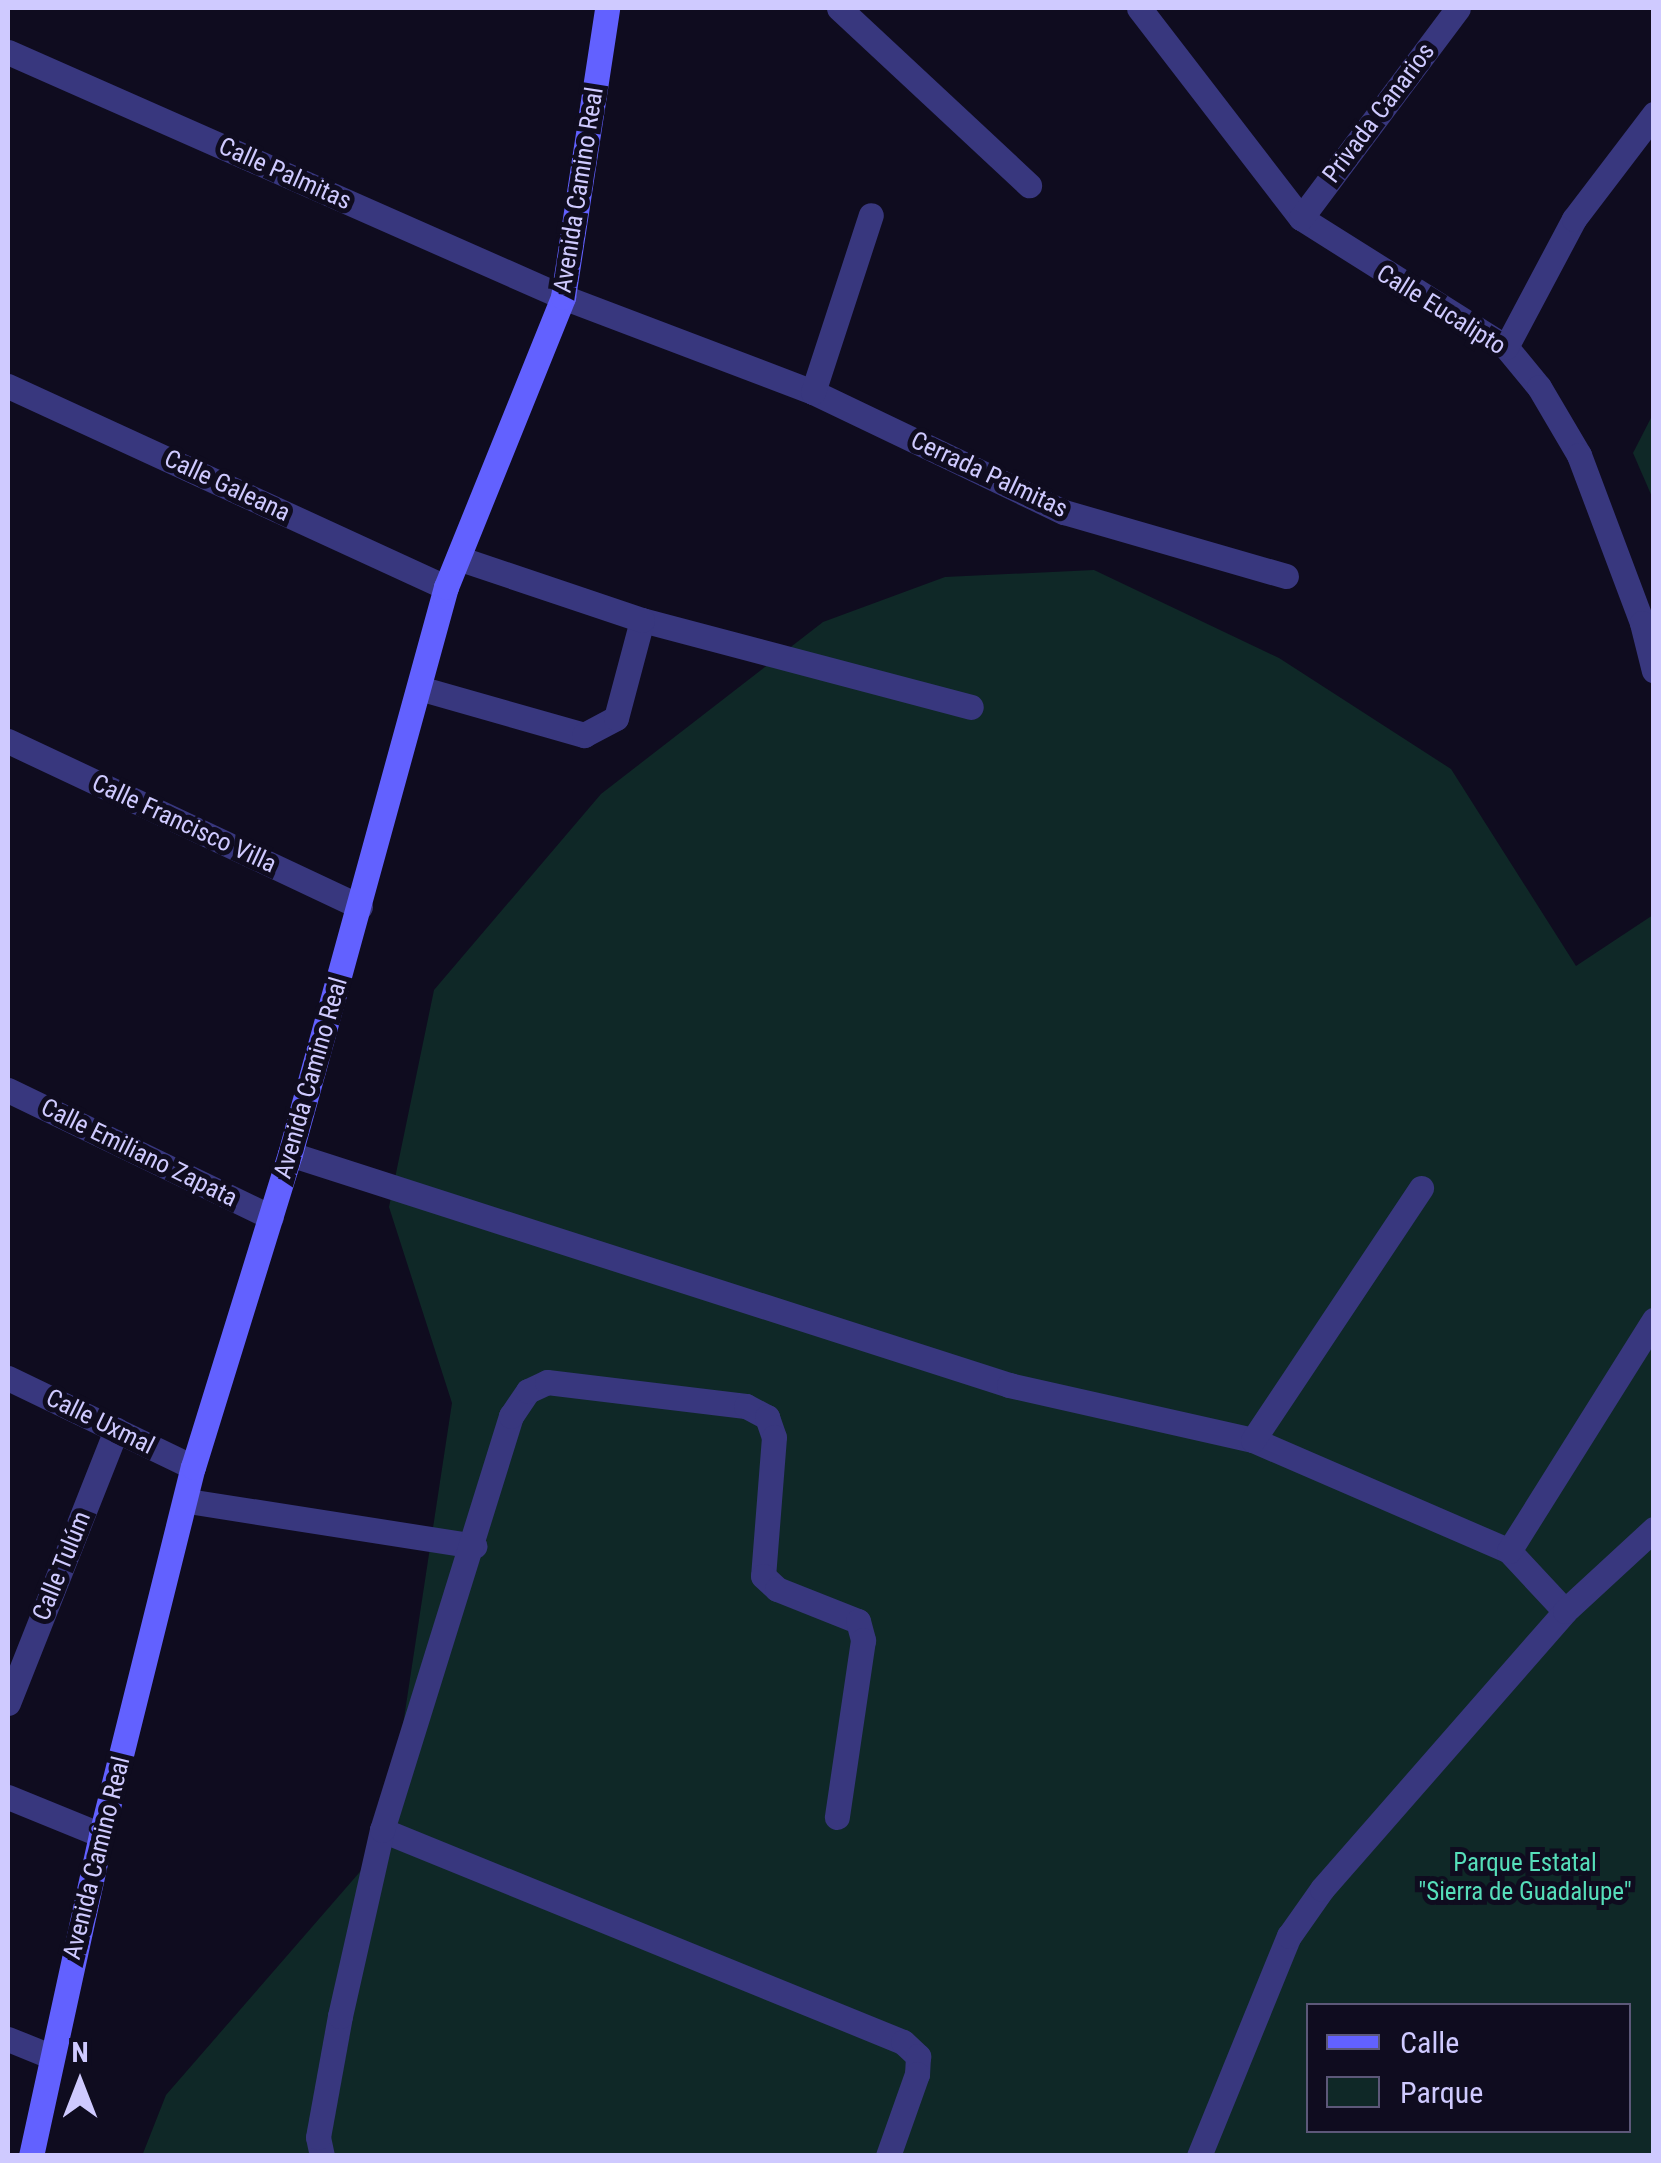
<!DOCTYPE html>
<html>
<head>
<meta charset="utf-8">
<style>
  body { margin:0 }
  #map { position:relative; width:1661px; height:2163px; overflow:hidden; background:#0f0c1f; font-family:"Roboto Condensed",sans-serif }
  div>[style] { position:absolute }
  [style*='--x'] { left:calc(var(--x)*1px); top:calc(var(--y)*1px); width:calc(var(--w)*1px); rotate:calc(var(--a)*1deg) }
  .green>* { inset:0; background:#0f2827 }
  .street>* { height:25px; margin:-12.5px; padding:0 12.5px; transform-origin:12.5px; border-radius:12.5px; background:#38377e }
  .secondary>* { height:25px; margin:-12.5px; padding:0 12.5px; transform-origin:12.5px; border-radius:12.5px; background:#6261ff }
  span { translate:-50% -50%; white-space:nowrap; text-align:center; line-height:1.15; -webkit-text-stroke:10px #0f0c1f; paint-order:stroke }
  .street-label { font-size:25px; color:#cfcaff }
  .park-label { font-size:25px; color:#56deba }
  .frame { position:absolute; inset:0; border:10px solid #cfcaff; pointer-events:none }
  .legend { position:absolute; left:1306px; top:2003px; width:325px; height:130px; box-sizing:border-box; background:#0f0c1f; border:2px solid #5c5879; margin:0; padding:12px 18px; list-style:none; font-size:30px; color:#cfcaff }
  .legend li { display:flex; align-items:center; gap:20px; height:50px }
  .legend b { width:50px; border:2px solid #5c5879 }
  .north { position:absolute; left:30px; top:2033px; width:100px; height:100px; -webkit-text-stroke:8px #0f0c1f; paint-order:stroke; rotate:0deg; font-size:28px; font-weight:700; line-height:40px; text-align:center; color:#cfcaff }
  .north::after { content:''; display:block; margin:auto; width:35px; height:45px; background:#cfcaff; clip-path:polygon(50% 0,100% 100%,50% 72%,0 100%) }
</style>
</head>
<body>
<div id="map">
  <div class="green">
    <div style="clip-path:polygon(1653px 414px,1653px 499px,1633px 453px)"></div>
    <div style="clip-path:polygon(evenodd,1094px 570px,1279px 658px,1451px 769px,1576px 966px,1653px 915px,1653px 2155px,142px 2156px,166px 2095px,385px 1843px,452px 1403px,389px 1207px,434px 990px,601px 794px,823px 622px,945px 577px,1094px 570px,1308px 2006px,1628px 2006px,1628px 2130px,1308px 2130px,1308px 2006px)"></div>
  </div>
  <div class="street">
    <div style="--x:839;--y:8;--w:260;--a:43"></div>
    <div style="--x:1139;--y:8;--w:265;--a:52.4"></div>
    <div style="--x:1301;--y:218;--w:242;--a:32.2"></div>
    <div style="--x:1506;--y:347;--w:52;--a:50.5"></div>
    <div style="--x:1539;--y:387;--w:79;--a:59.5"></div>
    <div style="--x:1579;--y:455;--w:179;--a:69.4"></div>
    <div style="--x:1642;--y:623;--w:49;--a:76"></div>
    <div style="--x:8;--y:52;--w:607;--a:23.82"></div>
    <div style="--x:563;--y:297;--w:267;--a:20.8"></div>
    <div style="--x:813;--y:392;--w:278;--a:25.6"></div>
    <div style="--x:1064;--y:512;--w:231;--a:16.1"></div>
    <div style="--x:1301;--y:218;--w:262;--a:-53.2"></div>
    <div style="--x:1506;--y:347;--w:145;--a:-62"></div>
    <div style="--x:1574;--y:219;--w:132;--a:-52.7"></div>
    <div style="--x:8;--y:386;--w:482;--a:24.7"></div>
    <div style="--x:813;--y:392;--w:186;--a:-71.9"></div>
    <div style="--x:642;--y:620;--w:340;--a:14.8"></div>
    <div style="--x:419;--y:688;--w:172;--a:15.9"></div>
    <div style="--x:584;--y:735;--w:36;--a:-28"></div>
    <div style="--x:616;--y:718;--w:101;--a:-75.1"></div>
    <div style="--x:642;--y:620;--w:194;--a:-161.4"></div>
    <div style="--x:8;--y:741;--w:389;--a:25.2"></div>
    <div style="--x:8;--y:1090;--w:292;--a:25.8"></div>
    <div style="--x:290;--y:1154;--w:755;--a:17.81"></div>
    <div style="--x:1009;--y:1385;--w:250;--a:12.7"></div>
    <div style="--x:1253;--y:1440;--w:279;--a:23.4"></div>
    <div style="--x:1509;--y:1551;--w:82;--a:47"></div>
    <div style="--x:8;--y:1378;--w:205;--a:25.7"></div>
    <div style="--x:1253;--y:1440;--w:303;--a:-56.3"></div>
    <div style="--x:188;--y:1501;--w:290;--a:8.9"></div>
    <div style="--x:1509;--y:1551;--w:273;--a:-57.9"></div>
    <div style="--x:8;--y:1703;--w:294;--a:-68.4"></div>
    <div style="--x:8;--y:1797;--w:100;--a:22.2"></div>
    <div style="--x:382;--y:1830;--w:562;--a:22.14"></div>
    <div style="--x:903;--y:2042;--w:21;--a:43"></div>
    <div style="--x:918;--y:2056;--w:18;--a:93"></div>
    <div style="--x:917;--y:2074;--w:87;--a:109.5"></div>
    <div style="--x:8;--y:2039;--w:45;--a:22"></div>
    <div style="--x:322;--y:2156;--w:19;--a:-102"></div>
    <div style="--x:318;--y:2137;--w:123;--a:-79.7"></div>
    <div style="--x:340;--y:2016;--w:191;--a:-77.3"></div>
    <div style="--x:382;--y:1830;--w:434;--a:-72.7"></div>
    <div style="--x:511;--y:1416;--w:30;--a:-56"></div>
    <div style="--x:528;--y:1391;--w:21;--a:-25"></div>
    <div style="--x:547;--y:1382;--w:200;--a:6.9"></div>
    <div style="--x:746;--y:1406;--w:24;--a:28"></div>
    <div style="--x:767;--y:1417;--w:21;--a:71"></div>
    <div style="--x:774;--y:1437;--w:139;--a:94.5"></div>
    <div style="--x:763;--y:1576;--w:19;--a:43"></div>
    <div style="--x:777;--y:1589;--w:87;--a:21.6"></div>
    <div style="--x:858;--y:1621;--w:20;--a:75"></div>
    <div style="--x:863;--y:1640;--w:179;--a:98.4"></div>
    <div style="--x:1199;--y:2156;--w:238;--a:-67.8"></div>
    <div style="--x:1289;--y:1936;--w:57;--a:-54.9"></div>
    <div style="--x:1322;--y:1889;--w:369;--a:-48.8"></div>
    <div style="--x:1565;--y:1611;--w:121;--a:-42.7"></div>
  </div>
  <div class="secondary">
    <div style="--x:31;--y:2156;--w:329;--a:-77.7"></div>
    <div style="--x:101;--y:1835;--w:379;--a:-76"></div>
    <div style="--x:193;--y:1467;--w:328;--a:-72.8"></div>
    <div style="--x:290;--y:1154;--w:588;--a:-74.62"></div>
    <div style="--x:446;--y:587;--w:313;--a:-68"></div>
    <div style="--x:563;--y:297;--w:292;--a:-81.3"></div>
  </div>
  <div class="street-label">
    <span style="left:1379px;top:113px;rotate:-53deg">Privada Canarios</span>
    <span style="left:285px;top:174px;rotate:24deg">Calle Palmitas</span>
    <span style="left:579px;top:190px;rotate:-81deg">Avenida Camino Real</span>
    <span style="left:1441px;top:310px;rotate:32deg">Calle Eucalipto</span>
    <span style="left:989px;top:475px;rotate:25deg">Cerrada Palmitas</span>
    <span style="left:227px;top:486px;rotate:25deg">Calle Galeana</span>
    <span style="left:184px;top:824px;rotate:25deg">Calle Francisco Villa</span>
    <span style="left:311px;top:1078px;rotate:-74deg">Avenida Camino Real</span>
    <span style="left:139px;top:1153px;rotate:26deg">Calle Emiliano Zapata</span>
    <span style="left:100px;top:1422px;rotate:26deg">Calle Uxmal</span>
    <span style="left:62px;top:1566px;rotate:-68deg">Calle Tulúm</span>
    <span style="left:97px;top:1858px;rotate:-76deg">Avenida Camino Real</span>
  </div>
  <div class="park-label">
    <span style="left:1525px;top:1878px">Parque Estatal<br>"Sierra de Guadalupe"</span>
  </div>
  <div class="frame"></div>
  <ul class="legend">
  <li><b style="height:12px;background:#6261ff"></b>Calle</li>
  <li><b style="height:28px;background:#0f2827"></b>Parque</li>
  </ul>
  <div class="north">N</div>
</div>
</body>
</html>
